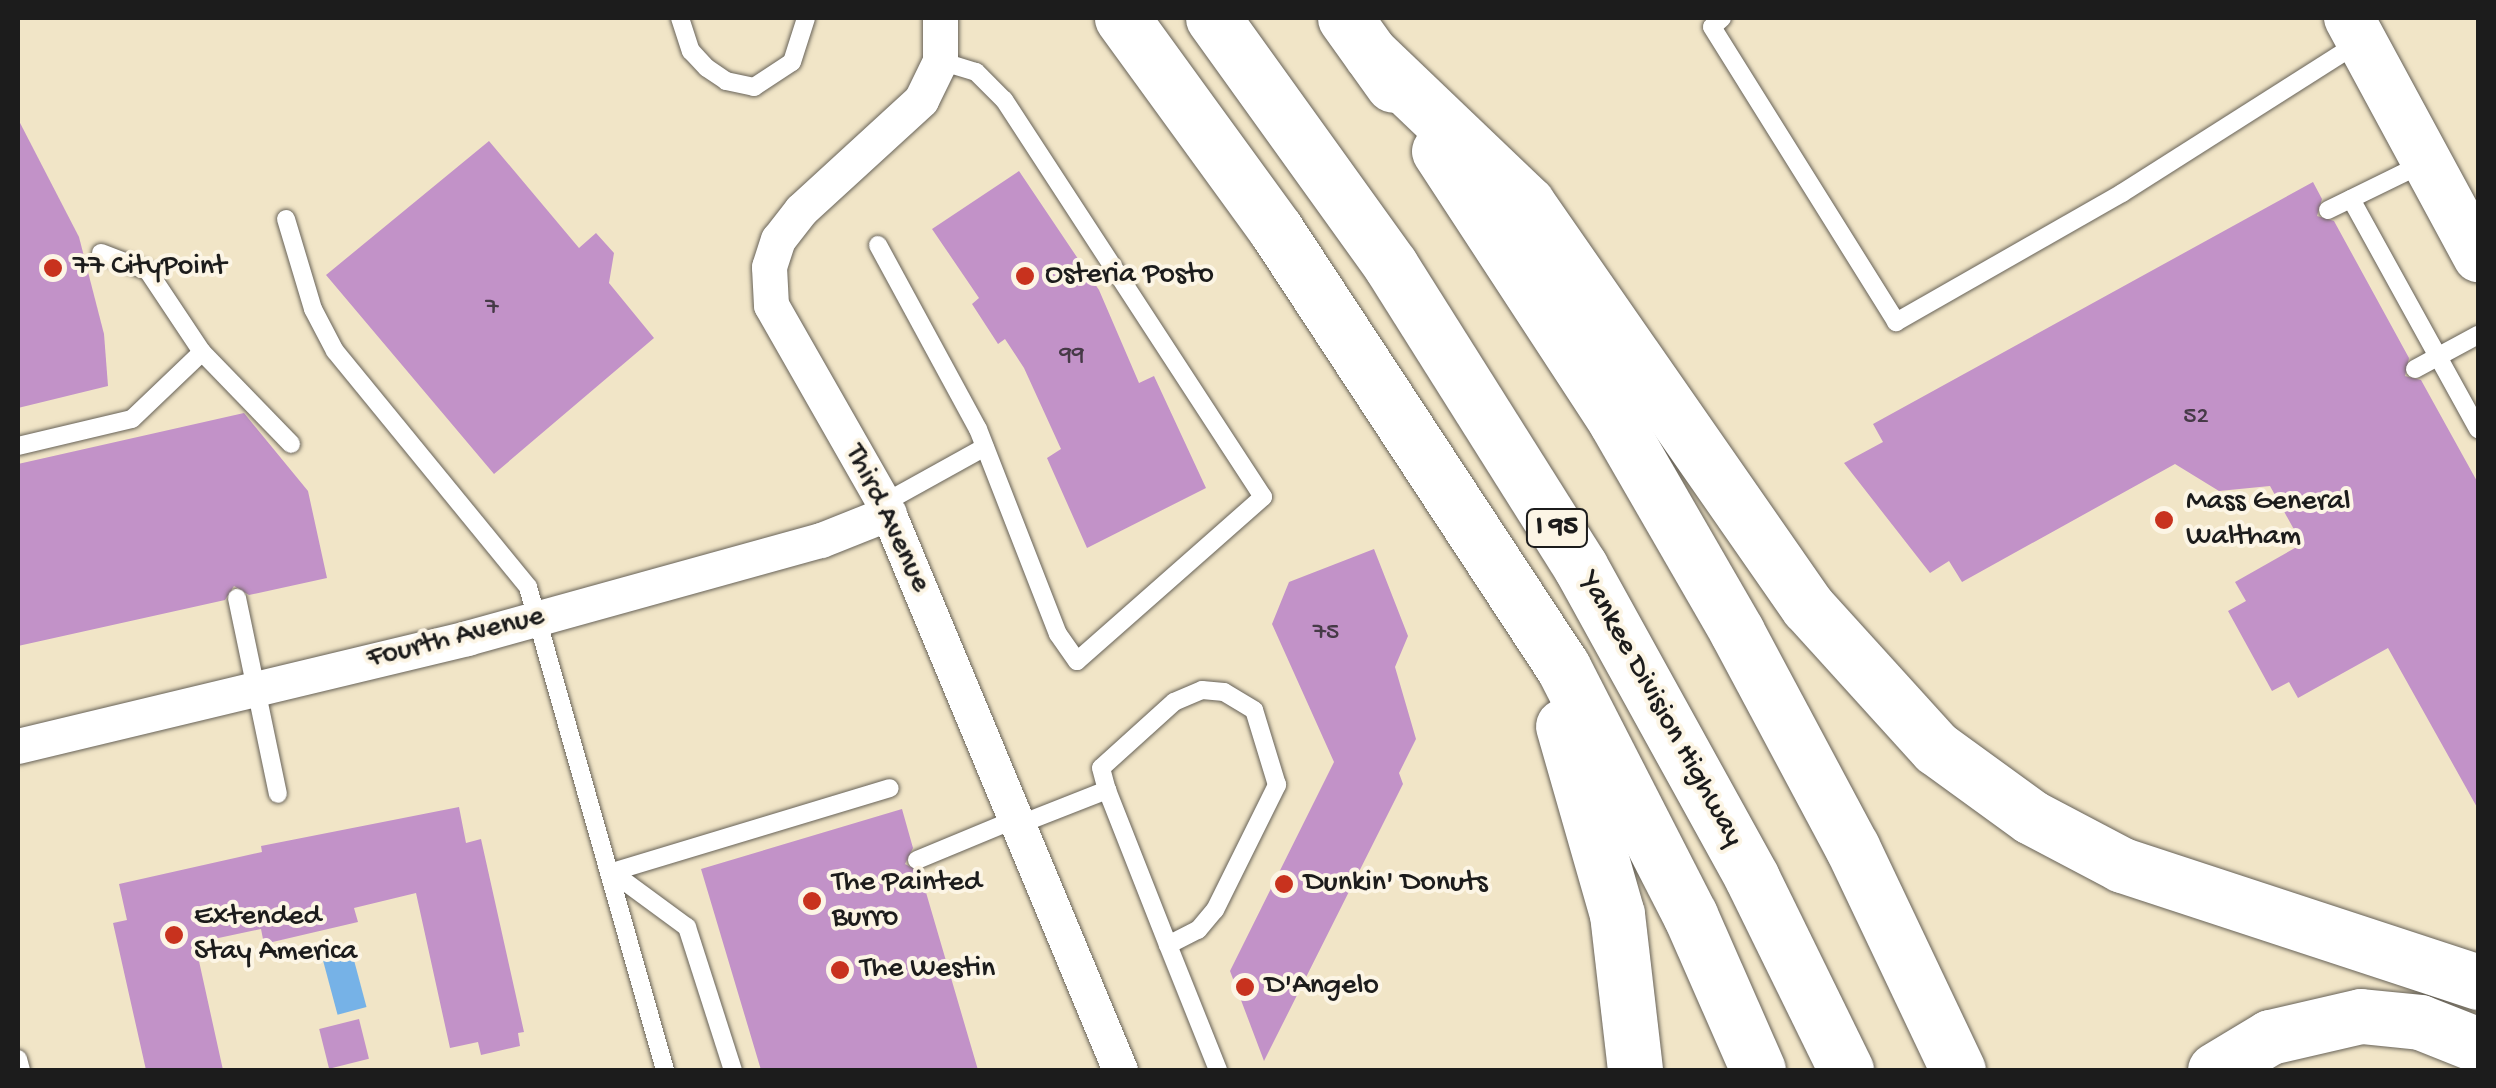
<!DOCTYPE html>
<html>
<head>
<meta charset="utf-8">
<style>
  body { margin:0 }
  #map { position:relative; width:2496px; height:1088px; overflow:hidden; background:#f1e5c7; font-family:"Gochi Hand",sans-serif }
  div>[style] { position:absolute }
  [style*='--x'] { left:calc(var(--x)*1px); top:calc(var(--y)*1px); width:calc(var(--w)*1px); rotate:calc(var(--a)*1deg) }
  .water>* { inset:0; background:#76b2e7; transform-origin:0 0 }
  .building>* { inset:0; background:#c292c8; transform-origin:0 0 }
  .roads { filter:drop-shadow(0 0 2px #676258) drop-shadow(0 0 2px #676258) }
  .lane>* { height:18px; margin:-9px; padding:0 9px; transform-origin:9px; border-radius:9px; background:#fff }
  .street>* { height:35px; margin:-17.5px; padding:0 17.5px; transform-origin:17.5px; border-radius:17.5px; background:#fff }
  .secondary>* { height:50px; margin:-25px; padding:0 25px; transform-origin:25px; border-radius:25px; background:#fff }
  .highway>* { height:55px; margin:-27.5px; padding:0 27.5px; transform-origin:27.5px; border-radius:27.5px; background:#fff }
  .dots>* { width:28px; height:28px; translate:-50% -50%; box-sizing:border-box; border:5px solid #fcf5e5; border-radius:50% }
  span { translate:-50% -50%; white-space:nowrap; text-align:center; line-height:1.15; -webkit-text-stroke:8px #fcf5e5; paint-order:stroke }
  .number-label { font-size:25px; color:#463a47 }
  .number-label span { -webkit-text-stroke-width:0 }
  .shield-label span { padding:2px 8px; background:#fcf5e5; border:2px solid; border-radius:8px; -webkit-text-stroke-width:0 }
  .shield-label { font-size:28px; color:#1c1c1c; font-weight:700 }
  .poi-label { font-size:30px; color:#1c1c1c }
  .left { translate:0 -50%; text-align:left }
  .street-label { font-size:30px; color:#1c1c1c }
  .frame { position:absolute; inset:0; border:20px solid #1c1c1c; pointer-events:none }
</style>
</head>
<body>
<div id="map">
  <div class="water">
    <div style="left:351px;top:949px;width:60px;height:30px;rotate:75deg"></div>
  </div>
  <div class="building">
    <div style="clip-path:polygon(18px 119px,79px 237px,104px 334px,108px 386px,18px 408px)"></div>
    <div style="clip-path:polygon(489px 141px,579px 248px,596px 233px,614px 253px,609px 283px,654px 338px,494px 474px,326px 275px)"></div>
    <div style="clip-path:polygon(1019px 171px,1099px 290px,1139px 383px,1154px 376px,1206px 488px,1087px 548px,1047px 458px,1061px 449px,1024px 368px,1005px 339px,998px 344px,972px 304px,979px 298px,932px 229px)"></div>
    <div style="clip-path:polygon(2313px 182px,2322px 199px,2317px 216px,2334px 221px,2409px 358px,2405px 376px,2421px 380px,2478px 483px,2478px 809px,2388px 648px,2298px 698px,2289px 682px,2272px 691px,2228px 611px,2246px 601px,2235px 582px,2302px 544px,2270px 486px,2219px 491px,2175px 464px,1962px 582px,1949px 561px,1930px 573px,1844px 463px,1883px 442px,1873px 424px)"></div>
    <div style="clip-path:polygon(244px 413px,308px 491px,327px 578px,249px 595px,234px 586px,225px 600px,18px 646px,18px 464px)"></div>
    <div style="clip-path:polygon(1374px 549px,1408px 636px,1395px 667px,1416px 739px,1399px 773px,1403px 784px,1264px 1061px,1230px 971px,1334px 762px,1272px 624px,1289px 582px)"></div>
    <div style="clip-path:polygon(459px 807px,466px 843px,481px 839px,524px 1032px,518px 1033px,520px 1046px,481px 1055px,478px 1042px,450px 1048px,416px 893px,354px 908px,358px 922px,264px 944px,261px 929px,195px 943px,223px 1070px,146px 1070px,113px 923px,127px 920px,119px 884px,262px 852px,261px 846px)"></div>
    <div style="clip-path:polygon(902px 809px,913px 848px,905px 864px,920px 872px,978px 1070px,761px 1070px,701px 869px)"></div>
    <div style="left:359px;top:1019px;width:41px;height:41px;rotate:76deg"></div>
  </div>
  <div class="roads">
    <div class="lane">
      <div style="--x:680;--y:18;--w:35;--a:72"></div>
      <div style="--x:691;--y:51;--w:23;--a:47"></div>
      <div style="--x:707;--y:68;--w:23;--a:34"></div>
      <div style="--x:726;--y:81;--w:29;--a:12"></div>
      <div style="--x:754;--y:87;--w:45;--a:-33.3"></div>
      <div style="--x:792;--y:62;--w:46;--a:-72.3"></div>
      <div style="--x:1722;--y:18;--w:13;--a:138"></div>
      <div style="--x:1712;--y:27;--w:348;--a:58"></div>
      <div style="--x:1896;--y:322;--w:260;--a:-29.7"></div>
      <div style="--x:2122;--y:193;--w:278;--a:-32.4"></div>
      <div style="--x:2351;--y:199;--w:263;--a:61.1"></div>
      <div style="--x:2328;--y:210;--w:105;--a:-26.1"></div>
      <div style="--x:286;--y:219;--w:94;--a:73.3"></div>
      <div style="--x:313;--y:309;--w:47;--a:62.4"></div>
      <div style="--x:335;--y:351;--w:305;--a:50.7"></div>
      <div style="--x:528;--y:587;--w:502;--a:74.16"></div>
      <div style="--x:878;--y:245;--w:209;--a:61.5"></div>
      <div style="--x:978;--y:429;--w:220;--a:68.7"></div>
      <div style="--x:1058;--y:634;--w:33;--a:55"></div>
      <div style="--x:1077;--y:661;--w:248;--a:-41.4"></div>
      <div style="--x:1263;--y:497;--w:474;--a:-123.1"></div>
      <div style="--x:1004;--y:100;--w:40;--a:-135"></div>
      <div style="--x:976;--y:72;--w:38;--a:-163"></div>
      <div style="--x:101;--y:253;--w:50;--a:21"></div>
      <div style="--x:148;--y:271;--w:97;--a:56.3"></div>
      <div style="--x:202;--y:352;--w:128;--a:45.9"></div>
      <div style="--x:2415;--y:369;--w:72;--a:-28.4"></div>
      <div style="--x:18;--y:446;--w:117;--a:-13.3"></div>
      <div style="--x:132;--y:419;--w:97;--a:-43.7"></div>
      <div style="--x:884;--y:503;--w:115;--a:-29"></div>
      <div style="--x:237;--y:598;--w:200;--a:78.2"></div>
      <div style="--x:1018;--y:825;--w:96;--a:-21.5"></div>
      <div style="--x:917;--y:860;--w:107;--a:-22.5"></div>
      <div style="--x:612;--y:872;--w:290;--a:-16.8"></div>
      <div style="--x:612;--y:872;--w:93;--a:36.3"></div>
      <div style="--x:687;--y:927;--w:150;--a:72.2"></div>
      <div style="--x:1168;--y:945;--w:34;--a:-27"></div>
      <div style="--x:1198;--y:930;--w:26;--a:-50"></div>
      <div style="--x:1215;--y:910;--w:140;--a:-63.6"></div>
      <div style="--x:1277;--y:785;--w:78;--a:-107"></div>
      <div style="--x:1254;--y:710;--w:35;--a:-149"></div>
      <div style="--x:1224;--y:692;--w:22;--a:-175"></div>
      <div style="--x:1202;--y:690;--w:30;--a:157"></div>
      <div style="--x:1174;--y:702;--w:98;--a:137.9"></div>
      <div style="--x:1101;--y:768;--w:23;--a:75"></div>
      <div style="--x:1107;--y:790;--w:167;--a:68.5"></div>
      <div style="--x:1168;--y:945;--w:135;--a:68.2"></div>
      <div style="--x:18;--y:1059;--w:11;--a:75"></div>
    </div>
    <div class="street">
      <div style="--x:940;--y:18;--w:43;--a:90"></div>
      <div style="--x:940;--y:61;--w:43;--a:116"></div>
      <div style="--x:921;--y:100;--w:163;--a:137.5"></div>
      <div style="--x:801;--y:210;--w:37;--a:128"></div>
      <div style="--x:778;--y:239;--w:29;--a:108"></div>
      <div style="--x:769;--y:267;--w:38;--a:87"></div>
      <div style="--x:771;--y:305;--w:228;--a:60.3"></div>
      <div style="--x:884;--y:503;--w:614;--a:67.4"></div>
      <div style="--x:18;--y:746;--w:462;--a:-13.5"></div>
      <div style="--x:467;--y:638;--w:367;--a:-15.5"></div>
      <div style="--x:821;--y:540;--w:73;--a:-21.7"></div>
    </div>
    <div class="secondary">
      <div style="--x:2349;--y:18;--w:272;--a:61.6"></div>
    </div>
    <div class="highway">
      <div style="--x:1122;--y:18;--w:262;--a:54"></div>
      <div style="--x:1276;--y:230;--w:523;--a:56.71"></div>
      <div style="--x:1563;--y:667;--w:279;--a:62.9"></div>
      <div style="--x:1690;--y:915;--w:169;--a:66.3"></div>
      <div style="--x:1213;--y:18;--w:305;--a:54.3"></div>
      <div style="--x:1391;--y:266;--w:355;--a:57.8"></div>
      <div style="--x:1580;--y:566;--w:356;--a:61.1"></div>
      <div style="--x:1752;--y:878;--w:214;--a:63.9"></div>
      <div style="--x:1345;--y:18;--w:82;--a:54.4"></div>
      <div style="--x:1371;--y:54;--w:216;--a:43.7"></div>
      <div style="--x:1527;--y:203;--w:492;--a:55.2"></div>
      <div style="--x:1808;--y:607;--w:190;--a:47.8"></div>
      <div style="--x:1936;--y:748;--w:117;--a:36"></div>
      <div style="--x:2031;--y:817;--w:103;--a:27.8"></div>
      <div style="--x:2122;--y:865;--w:375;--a:18.2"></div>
      <div style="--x:1439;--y:151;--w:324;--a:56.8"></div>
      <div style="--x:1616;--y:422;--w:242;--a:60"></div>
      <div style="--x:1737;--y:632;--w:244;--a:61.9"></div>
      <div style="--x:1852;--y:847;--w:247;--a:64.6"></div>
      <div style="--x:1563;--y:726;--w:196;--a:74"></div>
      <div style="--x:1617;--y:914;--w:157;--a:83.4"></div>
      <div style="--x:2215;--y:1070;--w:64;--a:-31"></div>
      <div style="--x:2270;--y:1037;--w:93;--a:-13"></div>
      <div style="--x:2361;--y:1016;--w:59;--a:5.8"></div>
      <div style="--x:2420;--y:1022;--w:62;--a:21.6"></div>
    </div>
  </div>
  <div class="dots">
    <div style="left:53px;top:268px;background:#c8321e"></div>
    <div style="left:1025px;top:276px;background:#c8321e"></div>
    <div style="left:2164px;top:520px;background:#c8321e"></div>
    <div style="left:1284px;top:884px;background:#c8321e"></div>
    <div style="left:812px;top:901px;background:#c8321e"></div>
    <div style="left:174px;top:935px;background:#c8321e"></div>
    <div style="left:840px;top:970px;background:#c8321e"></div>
    <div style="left:1245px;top:987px;background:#c8321e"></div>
  </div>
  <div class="number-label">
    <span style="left:492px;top:309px">7</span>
    <span style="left:1072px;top:356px">99</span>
    <span style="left:2196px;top:418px">52</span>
    <span style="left:1326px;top:634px">75</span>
  </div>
  <div class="shield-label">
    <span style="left:1557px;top:528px">I 95</span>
  </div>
  <div class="poi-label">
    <span class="left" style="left:73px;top:268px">77 CityPoint</span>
    <span class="left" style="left:1045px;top:276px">Osteria Posto</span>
    <span class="left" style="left:2186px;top:520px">Mass General<br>Waltham</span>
    <span class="left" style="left:832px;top:901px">The Painted<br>Burro</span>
    <span class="left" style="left:1304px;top:884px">Dunkin' Donuts</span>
    <span class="left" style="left:194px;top:935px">Extended<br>Stay America</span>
    <span class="left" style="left:860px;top:970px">The Westin</span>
    <span class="left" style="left:1265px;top:987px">D'Angelo</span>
  </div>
  <div class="street-label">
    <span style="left:886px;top:519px;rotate:64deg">Third Avenue</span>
    <span style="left:456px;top:639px;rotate:-14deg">Fourth Avenue</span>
    <span style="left:1660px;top:710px;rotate:61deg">Yankee Division Highway</span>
  </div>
  <div class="frame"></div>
</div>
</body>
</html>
